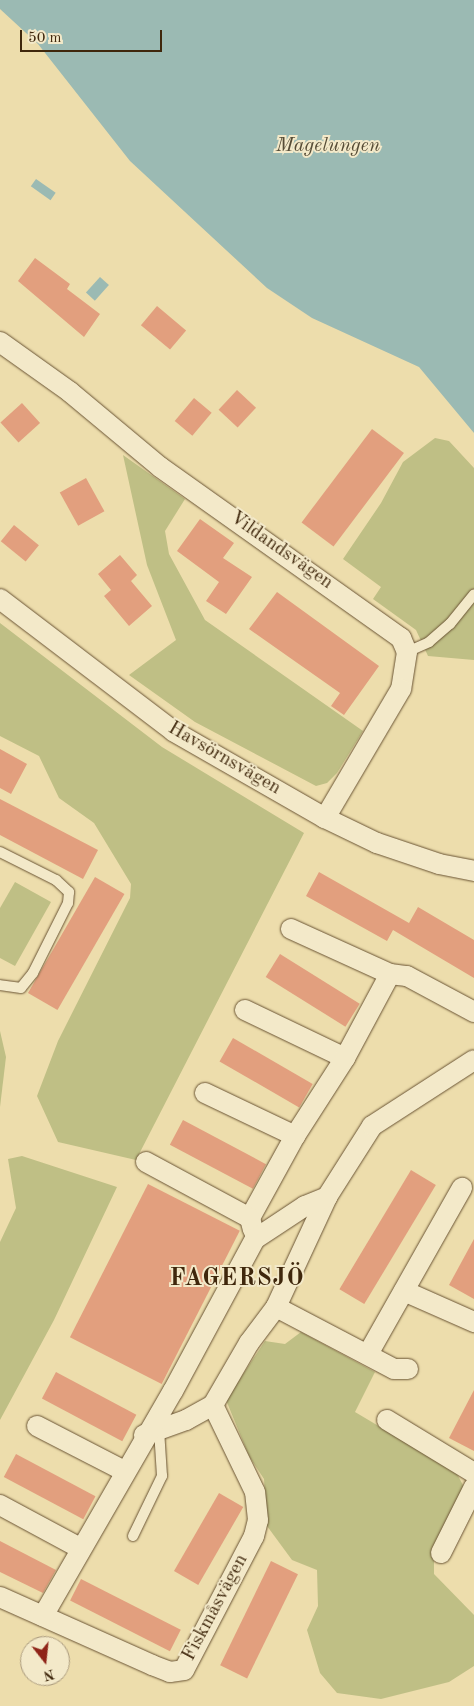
<!DOCTYPE html>
<html>
<head>
<meta charset="utf-8">
<style>
  body { margin:0 }
  #map { position:relative; width:474px; height:1706px; overflow:hidden; background:#edddac; font-family:"Old Standard TT",serif }
  div>[style] { position:absolute }
  [style*='--x'] { left:calc(var(--x)*1px); top:calc(var(--y)*1px); width:calc(var(--w)*1px); rotate:calc(var(--a)*1deg) }
  .green>* { inset:0; background:#bfbf85 }
  .water>* { inset:0; background:#9bbab3; transform-origin:0 0 }
  .building>* { inset:0; background:#e29f7e; transform-origin:0 0 }
  .roads { filter:drop-shadow(0 0 1px #6a5434) drop-shadow(0 0 1px #6a5434) }
  .service>* { height:10px; margin:-5px; padding:0 5px; transform-origin:5px; border-radius:5px; background:#f3e9c9 }
  .minor>* { height:20px; margin:-10px; padding:0 10px; transform-origin:10px; border-radius:10px; background:#f3e9c9 }
  span { translate:-50% -50%; white-space:nowrap; text-align:center; line-height:1.15; -webkit-text-stroke:4px #f3e9c9; paint-order:stroke }
  .street-label { font-size:19px; color:#3f270c }
  .water-label { font-size:20px; color:#564c36; font-style:italic }
  .district-label { font-size:24px; color:#3f270c; font-weight:700; letter-spacing:1px }
  .north { position:absolute; left:20px; top:1636px; width:50px; height:50px; box-sizing:border-box; background:#f3e9c9; border:1px solid #ab9b7d; border-radius:50%; rotate:164deg; font-size:14px; font-weight:700; line-height:20px; text-align:center; color:#3f270c }
  .north::after { content:''; display:block; margin:auto; width:18px; height:22px; background:#8f2418; clip-path:polygon(50% 0,100% 100%,50% 72%,0 100%) }
  .scale { position:absolute; left:20px; top:30px; width:142px; height:22px; box-sizing:border-box; border:2px solid #3f270c; border-top:0; padding-left:6px; font-size:15px; line-height:18px; white-space:nowrap; color:#3f270c; -webkit-text-stroke:4px #f3e9c9; paint-order:stroke }
</style>
</head>
<body>
<div id="map">
  <div class="green">
    <div style="clip-path:polygon(435px 438px,449px 441px,474px 468px,474px 660px,428px 656px,416px 630px,373px 599px,381px 587px,343px 559px,381px 503px,403px 462px)"></div>
    <div style="clip-path:polygon(123px 455px,185px 499px,165px 531px,169px 554px,205px 620px,363px 731px,337px 773px,327px 783px,316px 786px,195px 722px,129px 675px,176px 640px,147px 565px)"></div>
    <div style="clip-path:polygon(0 623px,162px 747px,304px 833px,136px 1160px,58px 1142px,37px 1096px,58px 1041px,130px 898px,131px 884px,94px 823px,59px 798px,39px 756px,0 736px)"></div>
    <div style="clip-path:polygon(15px 882px,51px 902px,15px 966px,0 958px,0 908px)"></div>
    <div style="clip-path:polygon(0 1031px,6px 1057px,0 1107px)"></div>
    <div style="clip-path:polygon(22px 1156px,117px 1187px,54px 1320px,0 1420px,0 1242px,16px 1208px,8px 1159px)"></div>
    <div style="clip-path:polygon(301px 1332px,375px 1372px,355px 1412px,456px 1472px,465px 1489px,434px 1557px,434px 1574px,474px 1615px,474px 1666px,449px 1682px,381px 1699px,337px 1693px,320px 1673px,307px 1630px,318px 1606px,317px 1570px,292px 1560px,267px 1526px,264px 1479px,249px 1456px,226px 1400px,265px 1341px,285px 1344px)"></div>
  </div>
  <div class="water">
    <div style="clip-path:polygon(0 0,474px 0,474px 433px,419px 367px,312px 318px,267px 288px,130px 161px,38px 44px,0 9px)"></div>
    <div style="left:36px;top:179px;width:24px;height:9px;rotate:35deg"></div>
    <div style="left:100px;top:277px;width:12px;height:21px;rotate:42deg"></div>
  </div>
  <div class="building">
    <div style="clip-path:polygon(35px 258px,70px 284px,67px 289px,100px 314px,84px 337px,18px 281px)"></div>
    <div style="left:157px;top:306px;width:38px;height:25px;rotate:40deg"></div>
    <div style="left:237px;top:390px;width:26px;height:27px;rotate:43deg"></div>
    <div style="left:194px;top:398px;width:23px;height:30px;rotate:40deg"></div>
    <div style="left:22px;top:403px;width:27px;height:29px;rotate:48deg"></div>
    <div style="left:372px;top:429px;width:40px;height:117px;rotate:37deg"></div>
    <div style="left:86px;top:478px;width:38px;height:30px;rotate:61deg"></div>
    <div style="clip-path:polygon(200px 519px,234px 543px,223px 558px,252px 577px,226px 614px,206px 601px,219px 582px,177px 551px)"></div>
    <div style="left:14px;top:525px;width:32px;height:21px;rotate:39deg"></div>
    <div style="clip-path:polygon(120px 555px,137px 575px,131px 581px,152px 606px,129px 626px,104px 596px,111px 590px,98px 574px)"></div>
    <div style="clip-path:polygon(277px 592px,379px 666px,344px 715px,331px 706px,340px 693px,249px 629px)"></div>
    <div style="clip-path:polygon(0 749px,27px 764px,11px 794px,0 788px)"></div>
    <div style="clip-path:polygon(0 799px,98px 850px,83px 879px,0 835px)"></div>
    <div style="clip-path:polygon(319px 872px,409px 923px,418px 907px,474px 940px,474px 978px,393px 930px,387px 941px,306px 896px)"></div>
    <div style="left:95px;top:877px;width:34px;height:134px;rotate:30deg"></div>
    <div style="left:280px;top:954px;width:94px;height:27px;rotate:32deg"></div>
    <div style="left:233px;top:1038px;width:92px;height:27px;rotate:30deg"></div>
    <div style="left:183px;top:1120px;width:94px;height:28px;rotate:28deg"></div>
    <div style="left:411px;top:1170px;width:29px;height:139px;rotate:31deg"></div>
    <div style="left:148px;top:1184px;width:103px;height:172px;rotate:27deg"></div>
    <div style="clip-path:polygon(474px 1239px,474px 1299px,449px 1285px)"></div>
    <div style="left:56px;top:1372px;width:91px;height:30px;rotate:28deg"></div>
    <div style="clip-path:polygon(474px 1390px,474px 1451px,449px 1438px)"></div>
    <div style="left:16px;top:1454px;width:90px;height:26px;rotate:28deg"></div>
    <div style="left:219px;top:1493px;width:28px;height:90px;rotate:30deg"></div>
    <div style="clip-path:polygon(0 1541px,56px 1570px,43px 1593px,0 1572px)"></div>
    <div style="left:271px;top:1561px;width:30px;height:116px;rotate:26deg"></div>
    <div style="left:81px;top:1579px;width:112px;height:24px;rotate:27deg"></div>
  </div>
  <div class="roads">
    <div class="service">
      <div style="--x:407;--y:652;--w:24;--a:-24"></div>
      <div style="--x:429;--y:642;--w:28;--a:-41"></div>
      <div style="--x:450;--y:624;--w:38;--a:-51"></div>
      <div style="--x:0;--y:852;--w:63;--a:26.6"></div>
      <div style="--x:56;--y:880;--w:18;--a:43"></div>
      <div style="--x:69;--y:892;--w:11;--a:95"></div>
      <div style="--x:68;--y:903;--w:78;--a:116.6"></div>
      <div style="--x:33;--y:973;--w:19;--a:129"></div>
      <div style="--x:21;--y:988;--w:21;--a:-172"></div>
      <div style="--x:133;--y:1536;--w:67;--a:-64.2"></div>
      <div style="--x:162;--y:1476;--w:46;--a:-93.7"></div>
    </div>
    <div class="minor">
      <div style="--x:0;--y:342;--w:86;--a:35.5"></div>
      <div style="--x:70;--y:392;--w:117;--a:39.8"></div>
      <div style="--x:160;--y:467;--w:296;--a:35.4"></div>
      <div style="--x:401;--y:638;--w:15;--a:67"></div>
      <div style="--x:407;--y:652;--w:37;--a:99"></div>
      <div style="--x:401;--y:689;--w:150;--a:120.5"></div>
      <div style="--x:0;--y:599;--w:218;--a:37.3"></div>
      <div style="--x:173;--y:731;--w:175;--a:29.8"></div>
      <div style="--x:325;--y:818;--w:58;--a:25.7"></div>
      <div style="--x:377;--y:843;--w:65;--a:18.7"></div>
      <div style="--x:439;--y:864;--w:36;--a:11"></div>
      <div style="--x:291;--y:929;--w:109;--a:24.4"></div>
      <div style="--x:390;--y:974;--w:17;--a:7"></div>
      <div style="--x:407;--y:976;--w:76;--a:28.2"></div>
      <div style="--x:245;--y:1010;--w:111;--a:25.6"></div>
      <div style="--x:345;--y:1058;--w:93;--a:122.7"></div>
      <div style="--x:345;--y:1058;--w:95;--a:-61.8"></div>
      <div style="--x:205;--y:1093;--w:100;--a:25.5"></div>
      <div style="--x:295;--y:1136;--w:94;--a:118.8"></div>
      <div style="--x:146;--y:1162;--w:118;--a:28.3"></div>
      <div style="--x:250;--y:1218;--w:12;--a:76"></div>
      <div style="--x:404;--y:1291;--w:77;--a:23.9"></div>
      <div style="--x:276;--y:1307;--w:133;--a:27.7"></div>
      <div style="--x:394;--y:1369;--w:14;--a:0"></div>
      <div style="--x:368;--y:1354;--w:191;--a:-60.5"></div>
      <div style="--x:387;--y:1420;--w:102;--a:31.3"></div>
      <div style="--x:37;--y:1426;--w:98;--a:27.3"></div>
      <div style="--x:144;--y:1435;--w:45;--a:-19.7"></div>
      <div style="--x:186;--y:1420;--w:31;--a:-29"></div>
      <div style="--x:213;--y:1405;--w:72;--a:-59.9"></div>
      <div style="--x:249;--y:1343;--w:45;--a:-53.1"></div>
      <div style="--x:276;--y:1307;--w:121;--a:-65.1"></div>
      <div style="--x:327;--y:1197;--w:84;--a:-57.6"></div>
      <div style="--x:372;--y:1126;--w:121;--a:-32.9"></div>
      <div style="--x:0;--y:1505;--w:91;--a:28.3"></div>
      <div style="--x:441;--y:1553;--w:74;--a:-63.4"></div>
      <div style="--x:0;--y:1597;--w:167;--a:24.1"></div>
      <div style="--x:152;--y:1665;--w:19;--a:21"></div>
      <div style="--x:170;--y:1672;--w:14;--a:-8"></div>
      <div style="--x:184;--y:1670;--w:151;--a:-62.4"></div>
      <div style="--x:254;--y:1536;--w:16;--a:-76"></div>
      <div style="--x:258;--y:1520;--w:28;--a:-96"></div>
      <div style="--x:255;--y:1492;--w:97;--a:-115.8"></div>
      <div style="--x:43;--y:1616;--w:260;--a:-60"></div>
      <div style="--x:173;--y:1391;--w:173;--a:-61.7"></div>
      <div style="--x:255;--y:1239;--w:60;--a:-33.4"></div>
      <div style="--x:305;--y:1206;--w:24;--a:-22"></div>
    </div>
  </div>
  <div class="street-label">
    <span style="left:281px;top:551px;rotate:35deg">Vildandsvägen</span>
    <span style="left:224px;top:759px;rotate:30deg">Havsörnsvägen</span>
    <span style="left:216px;top:1608px;rotate:-62deg">Fiskmåsvägen</span>
  </div>
  <div class="water-label">
    <span style="left:328px;top:146px">Magelungen</span>
  </div>
  <div class="district-label">
    <span style="left:237px;top:1280px">FAGERSJÖ</span>
  </div>
  <div class="north">N</div>
  <div class="scale">50 m</div>
</div>
</body>
</html>
